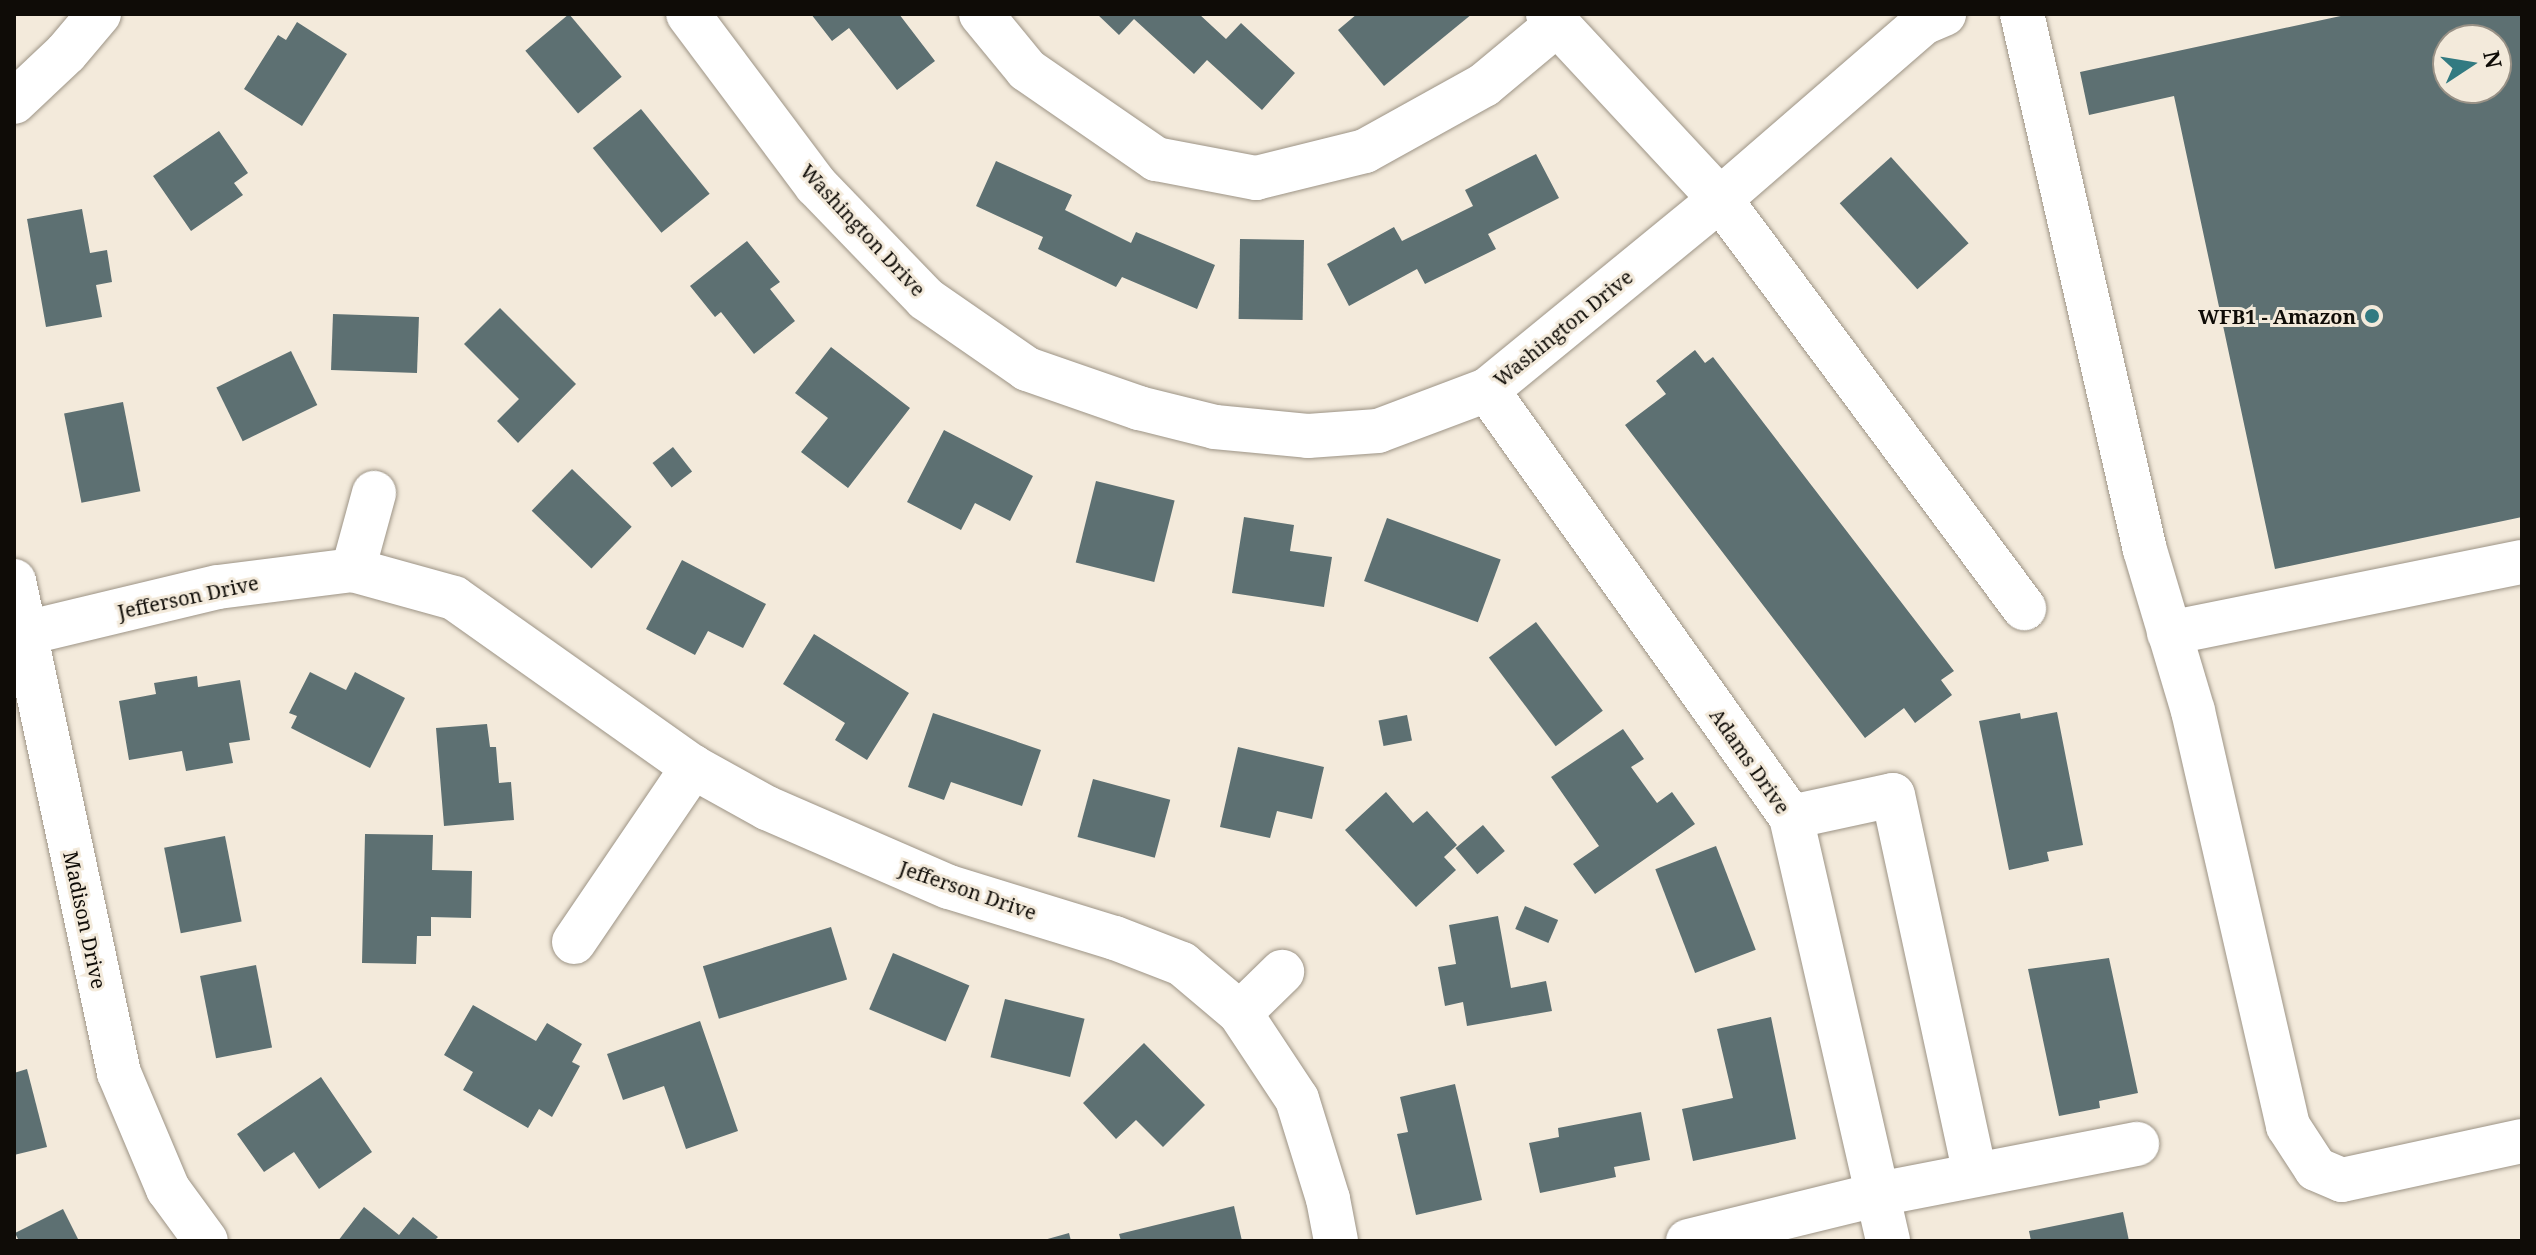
<!DOCTYPE html>
<html>
<head>
<meta charset="utf-8">
<style>
  body { margin:0 }
  #map { position:relative; width:2536px; height:1255px; overflow:hidden; background:#f3eadb; font-family:"Noto Serif",serif }
  div>[style] { position:absolute }
  [style*='--x'] { left:calc(var(--x)*1px); top:calc(var(--y)*1px); width:calc(var(--w)*1px); rotate:calc(var(--a)*1deg) }
  .building>* { inset:0; background:#5d7072; transform-origin:0 0 }
  .roads { filter:drop-shadow(0 0 2px #9d9486) drop-shadow(0 0 2px #9d9486) }
  .minor>* { height:44px; margin:-22px; padding:0 22px; transform-origin:22px; border-radius:22px; background:#fff }
  .dots>* { width:22px; height:22px; translate:-50% -50%; box-sizing:border-box; border:4px solid #f3eadb; border-radius:50% }
  span { translate:-50% -50%; white-space:nowrap; text-align:center; line-height:1.15; -webkit-text-stroke:6px #f3eadb; paint-order:stroke }
  .street-label { font-size:20px; color:#0f0c07 }
  .poi-label { font-size:20px; color:#0f0c07; font-weight:700 }
  .right { translate:-100% -50%; text-align:right }
  .frame { position:absolute; inset:0; border:16px solid #0f0c07; pointer-events:none }
  .north { position:absolute; left:2432px; top:24px; width:80px; height:80px; box-sizing:border-box; background:#f3eadb; border:2px solid #989186; border-radius:50%; rotate:78deg; font-size:22px; font-weight:700; line-height:32px; text-align:center; color:#0f0c07 }
  .north::after { content:''; display:block; margin:auto; width:28px; height:36px; background:#327a81; clip-path:polygon(50% 0,100% 100%,50% 72%,0 100%) }
</style>
</head>
<body>
<div id="map">
  <div class="building">
    <div style="left:569px;top:14px;width:82px;height:57px;rotate:50deg"></div>
    <div style="clip-path:polygon(811px 14px,899px 14px,935px 61px,897px 90px,849px 28px,832px 41px)"></div>
    <div style="clip-path:polygon(1097px 14px,1199px 14px,1226px 39px,1241px 23px,1295px 73px,1262px 110px,1207px 60px,1194px 74px,1134px 19px,1119px 35px)"></div>
    <div style="clip-path:polygon(1357px 14px,1472px 14px,1384px 86px,1338px 30px)"></div>
    <div style="clip-path:polygon(evenodd,2350px 14px,2522px 14px,2522px 517px,2275px 569px,2174px 96px,2089px 115px,2080px 72px,2350px 14px,2448px 40px,2496px 40px,2496px 88px,2448px 88px,2448px 40px)"></div>
    <div style="clip-path:polygon(297px 22px,347px 54px,302px 126px,244px 89px,278px 35px,286px 40px)"></div>
    <div style="left:641px;top:109px;width:109px;height:62px;rotate:51deg"></div>
    <div style="clip-path:polygon(219px 131px,248px 173px,234px 183px,243px 195px,191px 231px,153px 176px)"></div>
    <div style="clip-path:polygon(1536px 154px,1559px 198px,1488px 234px,1496px 249px,1425px 284px,1417px 269px,1349px 306px,1327px 264px,1394px 227px,1402px 241px,1473px 206px,1465px 190px)"></div>
    <div style="left:1891px;top:157px;width:116px;height:69px;rotate:48deg"></div>
    <div style="clip-path:polygon(996px 161px,1072px 195px,1065px 210px,1131px 243px,1136px 232px,1215px 265px,1197px 309px,1122px 277px,1116px 287px,1038px 249px,1043px 237px,976px 206px)"></div>
    <div style="clip-path:polygon(82px 209px,90px 253px,107px 250px,112px 282px,96px 285px,102px 317px,46px 327px,27px 219px)"></div>
    <div style="left:1240px;top:239px;width:64px;height:80px;rotate:1deg"></div>
    <div style="clip-path:polygon(747px 241px,780px 282px,770px 289px,795px 321px,754px 354px,721px 312px,715px 317px,690px 286px)"></div>
    <div style="clip-path:polygon(500px 308px,576px 384px,518px 443px,497px 421px,519px 399px,464px 344px)"></div>
    <div style="left:333px;top:314px;width:86px;height:56px;rotate:2deg"></div>
    <div style="clip-path:polygon(831px 347px,910px 408px,848px 488px,801px 452px,828px 418px,795px 393px)"></div>
    <div style="clip-path:polygon(1695px 350px,1705px 363px,1713px 357px,1954px 671px,1941px 680px,1952px 695px,1915px 723px,1904px 708px,1865px 738px,1625px 425px,1666px 394px,1656px 381px)"></div>
    <div style="left:291px;top:351px;width:60px;height:83px;rotate:64deg"></div>
    <div style="left:123px;top:402px;width:91px;height:60px;rotate:79deg"></div>
    <div style="clip-path:polygon(944px 430px,1033px 476px,1010px 521px,975px 503px,961px 530px,907px 502px)"></div>
    <div style="left:673px;top:447px;width:31px;height:26px;rotate:52deg"></div>
    <div style="left:572px;top:469px;width:83px;height:58px;rotate:44deg"></div>
    <div style="left:1096px;top:481px;width:81px;height:84px;rotate:14deg"></div>
    <div style="clip-path:polygon(1244px 517px,1294px 525px,1290px 551px,1332px 557px,1324px 607px,1232px 593px)"></div>
    <div style="left:1387px;top:518px;width:121px;height:67px;rotate:20deg"></div>
    <div style="clip-path:polygon(682px 560px,766px 604px,743px 648px,708px 631px,695px 655px,646px 629px)"></div>
    <div style="left:1536px;top:622px;width:111px;height:59px;rotate:53deg"></div>
    <div style="clip-path:polygon(814px 634px,909px 693px,867px 760px,835px 740px,845px 723px,783px 684px)"></div>
    <div style="clip-path:polygon(310px 672px,346px 690px,355px 672px,405px 698px,370px 768px,291px 728px,297px 716px,289px 713px)"></div>
    <div style="clip-path:polygon(197px 676px,198px 687px,240px 680px,250px 740px,229px 743px,233px 763px,186px 771px,182px 751px,129px 760px,119px 701px,156px 694px,154px 683px)"></div>
    <div style="clip-path:polygon(2057px 712px,2083px 845px,2047px 852px,2049px 861px,2009px 870px,1979px 721px,2020px 713px,2021px 719px)"></div>
    <div style="clip-path:polygon(933px 713px,1041px 750px,1022px 806px,951px 782px,944px 800px,908px 787px)"></div>
    <div style="left:1407px;top:715px;width:26px;height:29px;rotate:79deg"></div>
    <div style="clip-path:polygon(487px 724px,490px 747px,496px 747px,499px 783px,511px 782px,514px 820px,444px 826px,436px 728px)"></div>
    <div style="clip-path:polygon(1623px 729px,1644px 759px,1631px 767px,1657px 803px,1672px 792px,1695px 824px,1595px 894px,1573px 864px,1599px 846px,1551px 777px)"></div>
    <div style="clip-path:polygon(1238px 747px,1324px 767px,1312px 819px,1277px 811px,1270px 838px,1220px 827px)"></div>
    <div style="left:1093px;top:779px;width:80px;height:60px;rotate:15deg"></div>
    <div style="clip-path:polygon(1386px 792px,1413px 823px,1427px 811px,1457px 845px,1444px 857px,1456px 870px,1416px 907px,1345px 830px)"></div>
    <div style="left:1483px;top:825px;width:34px;height:36px;rotate:50deg"></div>
    <div style="clip-path:polygon(365px 834px,433px 835px,432px 870px,472px 871px,471px 918px,431px 917px,431px 936px,417px 936px,416px 964px,362px 963px)"></div>
    <div style="left:225px;top:836px;width:87px;height:62px;rotate:79deg"></div>
    <div style="left:1716px;top:846px;width:111px;height:65px;rotate:69deg"></div>
    <div style="left:1525px;top:906px;width:36px;height:25px;rotate:23deg"></div>
    <div style="clip-path:polygon(1498px 916px,1511px 988px,1546px 981px,1552px 1011px,1467px 1026px,1463px 1002px,1445px 1006px,1438px 967px,1456px 964px,1449px 925px)"></div>
    <div style="left:831px;top:927px;width:55px;height:134px;rotate:73deg"></div>
    <div style="left:893px;top:953px;width:83px;height:61px;rotate:23deg"></div>
    <div style="clip-path:polygon(2109px 958px,2138px 1093px,2099px 1101px,2100px 1108px,2059px 1116px,2028px 969px)"></div>
    <div style="left:256px;top:965px;width:84px;height:57px;rotate:79deg"></div>
    <div style="left:1005px;top:999px;width:82px;height:60px;rotate:14deg"></div>
    <div style="clip-path:polygon(473px 1005px,536px 1041px,547px 1023px,582px 1044px,572px 1062px,580px 1066px,552px 1117px,539px 1109px,528px 1128px,463px 1090px,473px 1072px,444px 1055px)"></div>
    <div style="clip-path:polygon(1771px 1017px,1796px 1139px,1693px 1161px,1682px 1109px,1733px 1098px,1717px 1029px)"></div>
    <div style="clip-path:polygon(700px 1021px,738px 1131px,686px 1149px,664px 1086px,623px 1100px,607px 1054px)"></div>
    <div style="clip-path:polygon(1144px 1043px,1205px 1105px,1163px 1147px,1136px 1120px,1116px 1139px,1083px 1103px)"></div>
    <div style="clip-path:polygon(27px 1069px,47px 1147px,14px 1155px,14px 1073px)"></div>
    <div style="clip-path:polygon(321px 1077px,372px 1152px,319px 1189px,294px 1152px,264px 1172px,237px 1134px)"></div>
    <div style="clip-path:polygon(1455px 1084px,1482px 1200px,1416px 1215px,1397px 1134px,1408px 1132px,1400px 1097px)"></div>
    <div style="clip-path:polygon(1641px 1112px,1650px 1160px,1614px 1167px,1616px 1177px,1540px 1193px,1529px 1143px,1559px 1137px,1558px 1128px)"></div>
    <div style="clip-path:polygon(1234px 1206px,1242px 1241px,1121px 1241px,1119px 1234px)"></div>
    <div style="clip-path:polygon(364px 1207px,399px 1235px,413px 1217px,438px 1237px,434px 1241px,338px 1241px)"></div>
    <div style="clip-path:polygon(63px 1209px,79px 1241px,19px 1241px,15px 1233px)"></div>
    <div style="clip-path:polygon(2123px 1212px,2129px 1241px,2031px 1241px,2029px 1231px)"></div>
    <div style="clip-path:polygon(1069px 1233px,1071px 1241px,1044px 1241px,1044px 1240px)"></div>
  </div>
  <div class="roads">
    <div class="minor">
      <div style="--x:688;--y:14;--w:214;--a:53.2"></div>
      <div style="--x:816;--y:185;--w:158;--a:46"></div>
      <div style="--x:926;--y:299;--w:123;--a:34.7"></div>
      <div style="--x:1027;--y:369;--w:119;--a:19.2"></div>
      <div style="--x:1139;--y:408;--w:78;--a:14"></div>
      <div style="--x:1215;--y:427;--w:93;--a:5.5"></div>
      <div style="--x:1308;--y:436;--w:70;--a:-4.1"></div>
      <div style="--x:1378;--y:431;--w:116;--a:-20.6"></div>
      <div style="--x:1487;--y:390;--w:301;--a:-39.3"></div>
      <div style="--x:1720;--y:199;--w:269;--a:-40.9"></div>
      <div style="--x:1923;--y:23;--w:23;--a:-23"></div>
      <div style="--x:981;--y:14;--w:72;--a:50.6"></div>
      <div style="--x:1027;--y:70;--w:157;--a:34.6"></div>
      <div style="--x:1156;--y:159;--w:102;--a:10.8"></div>
      <div style="--x:1256;--y:178;--w:112;--a:-13.9"></div>
      <div style="--x:1365;--y:151;--w:136;--a:-29"></div>
      <div style="--x:1484;--y:85;--w:94;--a:-39.8"></div>
      <div style="--x:1548;--y:14;--w:253;--a:47.1"></div>
      <div style="--x:1720;--y:199;--w:510;--a:53.38"></div>
      <div style="--x:2022;--y:14;--w:550;--a:77.08"></div>
      <div style="--x:2145;--y:550;--w:168;--a:73.4"></div>
      <div style="--x:2193;--y:711;--w:426;--a:77.1"></div>
      <div style="--x:2288;--y:1126;--w:51;--a:56.9"></div>
      <div style="--x:2316;--y:1169;--w:28;--a:23"></div>
      <div style="--x:2342;--y:1180;--w:184;--a:-12.2"></div>
      <div style="--x:14;--y:102;--w:71;--a:-43.3"></div>
      <div style="--x:66;--y:53;--w:51;--a:-49.8"></div>
      <div style="--x:1487;--y:390;--w:524;--a:54.55"></div>
      <div style="--x:1791;--y:817;--w:435;--a:77.1"></div>
      <div style="--x:353;--y:570;--w:80;--a:-74.7"></div>
      <div style="--x:14;--y:581;--w:503;--a:77.95"></div>
      <div style="--x:119;--y:1073;--w:126;--a:67.1"></div>
      <div style="--x:168;--y:1189;--w:64;--a:53.8"></div>
      <div style="--x:26;--y:633;--w:197;--a:-13.5"></div>
      <div style="--x:218;--y:587;--w:136;--a:-7.2"></div>
      <div style="--x:353;--y:570;--w:105;--a:15.5"></div>
      <div style="--x:454;--y:598;--w:293;--a:35.3"></div>
      <div style="--x:693;--y:767;--w:85;--a:29"></div>
      <div style="--x:767;--y:808;--w:198;--a:23.5"></div>
      <div style="--x:949;--y:887;--w:174;--a:17.1"></div>
      <div style="--x:1115;--y:938;--w:72;--a:21.2"></div>
      <div style="--x:1182;--y:964;--w:76;--a:40.2"></div>
      <div style="--x:1240;--y:1013;--w:103;--a:56.5"></div>
      <div style="--x:1297;--y:1099;--w:105;--a:72.8"></div>
      <div style="--x:1328;--y:1199;--w:43;--a:79.2"></div>
      <div style="--x:2169;--y:633;--w:360;--a:-11.4"></div>
      <div style="--x:1791;--y:817;--w:104;--a:-12.2"></div>
      <div style="--x:1893;--y:795;--w:388;--a:77.8"></div>
      <div style="--x:574;--y:942;--w:212;--a:-55.8"></div>
      <div style="--x:1240;--y:1013;--w:59;--a:-44.3"></div>
      <div style="--x:1688;--y:1241;--w:197;--a:-13.8"></div>
      <div style="--x:1879;--y:1194;--w:263;--a:-11"></div>
    </div>
  </div>
  <div class="dots">
    <div style="left:2372px;top:316px;background:#327a81"></div>
  </div>
  <div class="street-label">
    <span style="left:863px;top:230px;rotate:47deg">Washington Drive</span>
    <span style="left:1563px;top:328px;rotate:-39deg">Washington Drive</span>
    <span style="left:188px;top:597px;rotate:-12deg">Jefferson Drive</span>
    <span style="left:1750px;top:761px;rotate:55deg">Adams Drive</span>
    <span style="left:968px;top:890px;rotate:19deg">Jefferson Drive</span>
    <span style="left:85px;top:920px;rotate:78deg">Madison Drive</span>
  </div>
  <div class="poi-label">
    <span class="right" style="left:2356px;top:316px">WFB1 - Amazon</span>
  </div>
  <div class="frame"></div>
  <div class="north">N</div>
</div>
</body>
</html>
